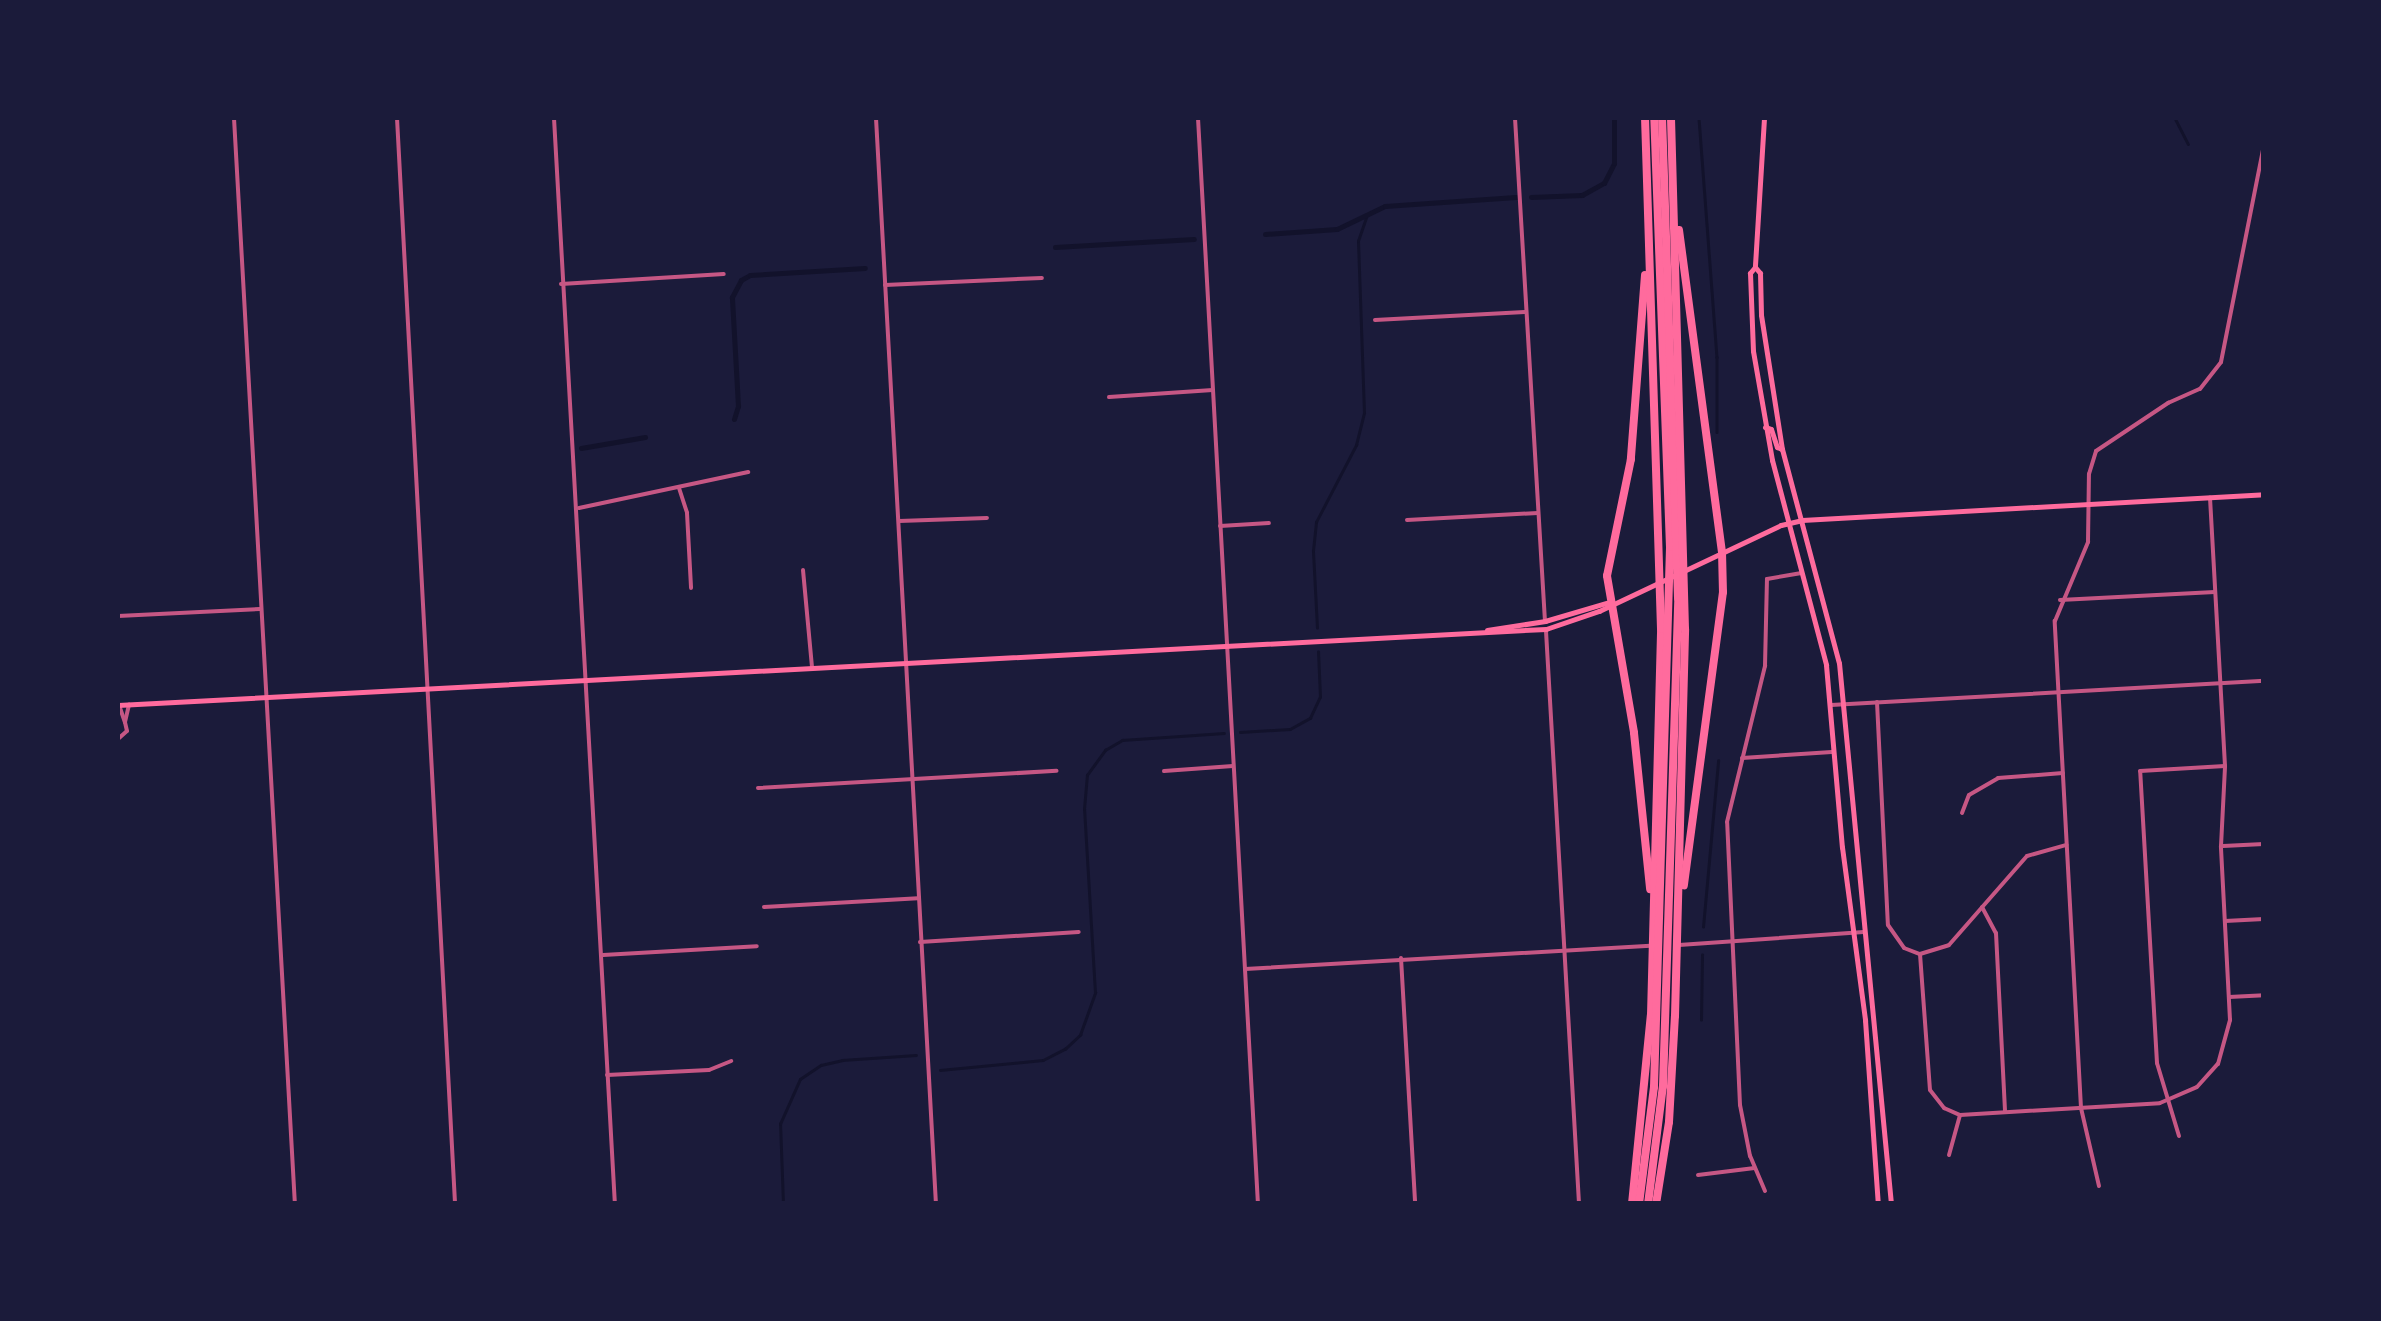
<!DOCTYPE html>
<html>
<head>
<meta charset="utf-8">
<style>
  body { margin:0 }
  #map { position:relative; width:2381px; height:1321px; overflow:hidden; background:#1b1b3a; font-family:"DM Sans",sans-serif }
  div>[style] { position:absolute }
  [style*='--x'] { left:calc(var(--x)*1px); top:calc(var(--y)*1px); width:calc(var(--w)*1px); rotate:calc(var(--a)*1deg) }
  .stream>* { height:2.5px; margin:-1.25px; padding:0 1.25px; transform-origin:1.25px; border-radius:1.25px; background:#12122b }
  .canal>* { height:5px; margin:-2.5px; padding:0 2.5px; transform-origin:2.5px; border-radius:2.5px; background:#12122b }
  .minor>* { height:4px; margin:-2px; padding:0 2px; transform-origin:2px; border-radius:2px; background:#c65784 }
  .secondary>* { height:5px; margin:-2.5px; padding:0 2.5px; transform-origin:2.5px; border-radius:2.5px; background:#ff6b9d }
  .primary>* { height:5px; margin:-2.5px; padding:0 2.5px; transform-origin:2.5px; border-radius:2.5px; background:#ff6b9d }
  .motorway>* { height:8px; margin:-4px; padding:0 4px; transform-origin:4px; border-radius:4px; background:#ff6b9d }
  span { translate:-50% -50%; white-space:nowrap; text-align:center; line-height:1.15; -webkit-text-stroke:8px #1b1b3a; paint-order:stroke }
  .frame { position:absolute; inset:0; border:120px solid #1b1b3a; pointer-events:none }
</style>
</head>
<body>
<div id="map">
  <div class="stream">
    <div style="--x:1699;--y:118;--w:240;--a:85.7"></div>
    <div style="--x:1717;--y:357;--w:75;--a:90"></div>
    <div style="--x:2175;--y:118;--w:29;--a:63"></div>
    <div style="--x:1317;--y:628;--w:77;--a:-93"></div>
    <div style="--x:1313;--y:551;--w:29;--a:-84"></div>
    <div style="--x:1316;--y:522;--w:87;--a:-62.5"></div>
    <div style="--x:1356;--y:445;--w:33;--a:-76"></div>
    <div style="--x:1364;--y:413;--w:172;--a:-92"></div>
    <div style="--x:1358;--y:241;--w:28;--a:-71"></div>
    <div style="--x:1240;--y:732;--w:50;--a:-3.4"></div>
    <div style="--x:1290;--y:729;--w:23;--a:-29"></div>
    <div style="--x:1310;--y:718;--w:23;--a:-65"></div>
    <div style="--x:1320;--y:697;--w:45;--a:-92.5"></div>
    <div style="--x:1703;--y:927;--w:167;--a:-84.8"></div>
    <div style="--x:1701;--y:1020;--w:65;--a:-89.1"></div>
    <div style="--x:940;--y:1070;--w:103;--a:-5.5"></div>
    <div style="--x:1043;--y:1060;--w:25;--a:-27"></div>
    <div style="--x:1065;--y:1049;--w:21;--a:-43"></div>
    <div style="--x:1080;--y:1035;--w:45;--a:-70.3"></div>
    <div style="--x:1095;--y:993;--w:184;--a:-93.4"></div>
    <div style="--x:1084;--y:809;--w:34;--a:-85"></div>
    <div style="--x:1087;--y:775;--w:31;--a:-54"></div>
    <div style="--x:1105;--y:750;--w:20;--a:-30"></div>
    <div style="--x:1122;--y:740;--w:102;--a:-3.9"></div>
    <div style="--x:783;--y:1204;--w:80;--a:-92.1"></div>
    <div style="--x:780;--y:1124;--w:49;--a:-66"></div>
    <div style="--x:800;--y:1079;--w:25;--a:-34"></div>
    <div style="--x:821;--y:1065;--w:22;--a:-13"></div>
    <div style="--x:842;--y:1060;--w:74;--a:-3.9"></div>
  </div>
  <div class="canal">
    <div style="--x:1531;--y:197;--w:51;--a:-2.2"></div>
    <div style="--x:1582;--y:195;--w:25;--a:-29"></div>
    <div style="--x:1604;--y:183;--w:22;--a:-63"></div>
    <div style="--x:1614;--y:163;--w:45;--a:-90"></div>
    <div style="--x:1265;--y:234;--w:72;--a:-4"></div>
    <div style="--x:1337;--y:229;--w:53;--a:-25.6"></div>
    <div style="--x:1385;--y:206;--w:131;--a:-3.9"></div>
    <div style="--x:1055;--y:247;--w:139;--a:-3.3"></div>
    <div style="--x:734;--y:419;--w:14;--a:-73"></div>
    <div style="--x:738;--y:406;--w:109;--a:-93.2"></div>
    <div style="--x:732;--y:297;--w:19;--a:-62"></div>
    <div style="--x:741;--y:280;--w:10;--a:-29"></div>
    <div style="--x:750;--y:275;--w:115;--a:-3.5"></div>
    <div style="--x:581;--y:448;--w:65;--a:-9.8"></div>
  </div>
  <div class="minor">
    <div style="--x:234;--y:118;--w:1088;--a:86.79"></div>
    <div style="--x:397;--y:118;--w:1088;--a:86.94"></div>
    <div style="--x:554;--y:118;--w:1088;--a:86.79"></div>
    <div style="--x:876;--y:118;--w:1088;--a:86.84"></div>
    <div style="--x:1198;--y:118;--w:1088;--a:86.84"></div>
    <div style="--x:1515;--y:118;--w:505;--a:86.59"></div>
    <div style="--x:561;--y:284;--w:163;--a:-3.5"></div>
    <div style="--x:885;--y:285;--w:157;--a:-2.6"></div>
    <div style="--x:1375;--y:320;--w:150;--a:-3.1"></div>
    <div style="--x:1109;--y:397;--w:104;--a:-3.9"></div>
    <div style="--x:679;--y:488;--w:26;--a:72"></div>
    <div style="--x:687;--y:513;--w:75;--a:86.9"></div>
    <div style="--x:579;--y:508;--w:173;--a:-12"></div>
    <div style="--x:1407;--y:520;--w:131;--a:-3.1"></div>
    <div style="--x:899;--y:521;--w:88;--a:-2"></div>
    <div style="--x:1220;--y:526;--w:49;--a:-3.5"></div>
    <div style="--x:803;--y:570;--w:97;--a:84.7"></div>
    <div style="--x:2060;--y:600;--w:155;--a:-3"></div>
    <div style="--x:118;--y:616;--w:142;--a:-2.8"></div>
    <div style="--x:1546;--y:631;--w:574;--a:86.7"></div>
    <div style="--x:1877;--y:702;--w:223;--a:87.2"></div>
    <div style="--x:1888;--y:925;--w:28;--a:55"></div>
    <div style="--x:1904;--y:948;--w:17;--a:21"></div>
    <div style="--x:1920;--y:954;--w:30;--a:-17"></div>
    <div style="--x:1949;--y:945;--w:118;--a:-48.8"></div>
    <div style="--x:2027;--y:856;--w:41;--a:-15.8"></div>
    <div style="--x:119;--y:705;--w:18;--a:71"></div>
    <div style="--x:125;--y:722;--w:18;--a:-77"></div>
    <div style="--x:1831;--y:705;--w:434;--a:-3.2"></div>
    <div style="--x:118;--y:739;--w:12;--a:-42"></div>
    <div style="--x:127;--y:731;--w:9;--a:-103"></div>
    <div style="--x:1742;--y:758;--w:90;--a:-3.8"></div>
    <div style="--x:1164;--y:771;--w:69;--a:-4.1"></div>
    <div style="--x:758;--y:788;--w:299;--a:-3.3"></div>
    <div style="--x:1962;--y:813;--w:19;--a:-69"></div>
    <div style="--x:1969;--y:795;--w:34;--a:-30"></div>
    <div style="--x:1998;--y:778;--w:65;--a:-4.4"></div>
    <div style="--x:2223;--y:846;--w:41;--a:-2.8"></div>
    <div style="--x:764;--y:907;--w:154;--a:-3.3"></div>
    <div style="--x:1982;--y:907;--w:30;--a:62"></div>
    <div style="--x:1996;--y:933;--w:179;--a:87.1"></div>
    <div style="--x:2225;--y:921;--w:39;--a:-3"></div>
    <div style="--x:920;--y:942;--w:159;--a:-3.6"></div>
    <div style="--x:1679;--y:945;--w:185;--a:-4"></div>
    <div style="--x:1920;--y:954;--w:136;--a:85.8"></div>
    <div style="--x:1930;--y:1090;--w:23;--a:52"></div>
    <div style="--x:1944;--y:1108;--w:17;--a:24"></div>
    <div style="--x:1960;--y:1115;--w:200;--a:-3.4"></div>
    <div style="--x:2160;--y:1103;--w:40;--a:-23.4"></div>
    <div style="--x:2197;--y:1087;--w:31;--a:-48"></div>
    <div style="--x:2218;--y:1064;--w:46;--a:-74.7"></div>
    <div style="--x:2230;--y:1020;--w:174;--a:-93"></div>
    <div style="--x:2221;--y:846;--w:80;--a:-87.1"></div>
    <div style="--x:2225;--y:766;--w:269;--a:-93.2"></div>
    <div style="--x:603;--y:955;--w:154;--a:-3.3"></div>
    <div style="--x:1401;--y:958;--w:246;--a:86.7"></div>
    <div style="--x:1245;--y:969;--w:406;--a:-3.3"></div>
    <div style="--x:2229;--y:997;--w:35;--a:-3"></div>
    <div style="--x:607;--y:1075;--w:102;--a:-2.8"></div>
    <div style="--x:709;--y:1070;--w:24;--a:-22"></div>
    <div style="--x:2179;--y:1136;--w:76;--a:-106.8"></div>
    <div style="--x:2157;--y:1063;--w:292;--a:-93.3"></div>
    <div style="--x:2140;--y:771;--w:85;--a:-3.4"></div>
    <div style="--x:1949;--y:1155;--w:41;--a:-74.6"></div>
    <div style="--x:1698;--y:1175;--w:57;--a:-7"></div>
    <div style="--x:2099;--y:1186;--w:80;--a:-103"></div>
    <div style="--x:2081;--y:1108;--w:488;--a:-93.1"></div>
    <div style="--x:2055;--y:621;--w:86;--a:-67.3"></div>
    <div style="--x:2088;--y:542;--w:68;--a:-89.2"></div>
    <div style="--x:2089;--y:474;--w:24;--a:-73"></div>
    <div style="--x:2096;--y:451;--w:87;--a:-33.7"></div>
    <div style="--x:2168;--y:403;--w:35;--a:-24"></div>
    <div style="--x:2200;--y:389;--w:34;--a:-52"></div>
    <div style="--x:2221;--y:362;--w:222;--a:-78.8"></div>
    <div style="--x:1765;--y:1191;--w:38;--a:-113"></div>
    <div style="--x:1750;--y:1156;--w:52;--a:-101.1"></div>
    <div style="--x:1740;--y:1105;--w:283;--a:-92.6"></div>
    <div style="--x:1727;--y:822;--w:161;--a:-76.3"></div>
    <div style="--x:1765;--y:666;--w:87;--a:-88.7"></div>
    <div style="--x:1767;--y:579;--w:35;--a:-10"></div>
  </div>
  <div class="secondary">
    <div style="--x:1802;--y:520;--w:463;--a:-3.2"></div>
  </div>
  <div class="primary">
    <div style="--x:1764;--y:118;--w:149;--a:93.5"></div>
    <div style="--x:1755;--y:267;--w:8;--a:130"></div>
    <div style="--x:1750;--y:273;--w:78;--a:87.8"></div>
    <div style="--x:1753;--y:351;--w:111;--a:80.1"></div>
    <div style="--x:1772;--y:460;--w:212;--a:75.2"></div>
    <div style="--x:1826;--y:665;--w:183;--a:85"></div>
    <div style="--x:1842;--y:847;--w:175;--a:82.4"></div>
    <div style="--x:1865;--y:1020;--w:184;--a:86"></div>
    <div style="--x:1755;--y:267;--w:8;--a:50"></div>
    <div style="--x:1760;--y:273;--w:42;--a:88.6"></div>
    <div style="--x:1761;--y:315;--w:136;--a:81.1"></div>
    <div style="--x:1782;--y:449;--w:221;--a:75.1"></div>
    <div style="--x:1839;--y:663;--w:543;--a:84.51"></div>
    <div style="--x:1765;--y:427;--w:6;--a:18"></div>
    <div style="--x:1771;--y:429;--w:19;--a:72"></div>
    <div style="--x:1777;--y:447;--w:5;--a:22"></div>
    <div style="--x:1487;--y:630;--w:59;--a:-8.8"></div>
    <div style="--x:1545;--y:621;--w:64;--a:-16.4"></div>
    <div style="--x:118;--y:705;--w:1430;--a:-3.05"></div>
    <div style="--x:1546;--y:629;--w:56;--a:-18.8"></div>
    <div style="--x:1599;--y:611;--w:201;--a:-25.3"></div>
    <div style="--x:1781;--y:525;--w:22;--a:-13"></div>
  </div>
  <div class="motorway">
    <div style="--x:1679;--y:230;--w:325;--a:82.4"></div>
    <div style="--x:1722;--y:552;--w:40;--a:88.6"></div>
    <div style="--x:1723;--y:592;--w:296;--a:97.6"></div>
    <div style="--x:1645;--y:275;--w:185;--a:94.4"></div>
    <div style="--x:1631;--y:459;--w:119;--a:101.6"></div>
    <div style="--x:1607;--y:576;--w:159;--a:80.2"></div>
    <div style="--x:1634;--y:733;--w:157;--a:84.1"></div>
    <div style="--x:1632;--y:1204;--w:190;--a:-84.3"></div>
    <div style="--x:1651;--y:1015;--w:386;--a:-88.5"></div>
    <div style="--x:1661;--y:629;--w:511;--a:-91.79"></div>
    <div style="--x:1639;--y:1204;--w:118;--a:-82.7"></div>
    <div style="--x:1654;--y:1087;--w:540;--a:-88.3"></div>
    <div style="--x:1670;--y:547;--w:429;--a:-92.1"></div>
    <div style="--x:1648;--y:1204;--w:119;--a:-82.8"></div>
    <div style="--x:1663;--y:1086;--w:488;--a:-88.2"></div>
    <div style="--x:1678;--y:598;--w:480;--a:-91.9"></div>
    <div style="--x:1656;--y:1204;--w:83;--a:-81"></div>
    <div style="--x:1669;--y:1122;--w:106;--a:-86.8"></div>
    <div style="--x:1675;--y:1016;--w:387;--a:-88.5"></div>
    <div style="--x:1685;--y:629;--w:511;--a:-91.57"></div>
  </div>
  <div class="frame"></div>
</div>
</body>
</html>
